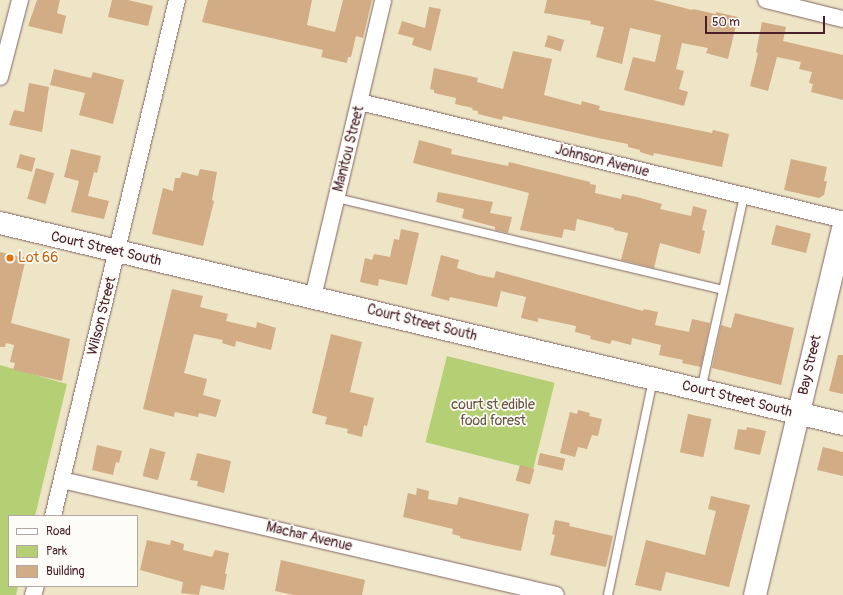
<!DOCTYPE html>
<html>
<head>
<meta charset="utf-8">
<style>
  body { margin:0 }
  #map { position:relative; width:843px; height:595px; overflow:hidden; background:#eee5c7; font-family:Pangolin,sans-serif }
  div>[style] { position:absolute }
  [style*='--x'] { left:calc(var(--x)*1px); top:calc(var(--y)*1px); width:calc(var(--w)*1px); rotate:calc(var(--a)*1deg) }
  .green>* { inset:0; background:#b5cf74; transform-origin:0 0 }
  .building>* { inset:0; background:#d1ac84; transform-origin:0 0 }
  .roads { filter:drop-shadow(0 0 1px #836462) drop-shadow(0 0 1px #836462) }
  .lane>* { height:8px; margin:-4px; padding:0 4px; transform-origin:4px; border-radius:4px; background:#fff }
  .street>* { height:16px; margin:-8px; padding:0 8px; transform-origin:8px; border-radius:8px; background:#fff }
  .secondary>* { height:22px; margin:-11px; padding:0 11px; transform-origin:11px; border-radius:11px; background:#fff }
  .dots>* { width:11px; height:11px; translate:-50% -50%; box-sizing:border-box; border:2px solid #fdfcf7; border-radius:50% }
  span { translate:-50% -50%; white-space:nowrap; text-align:center; line-height:1.15; -webkit-text-stroke:3.5px #fdfcf7; paint-order:stroke }
  .street-label { font-size:14px; color:#4a1f2b }
  .food-label { font-size:14px; color:#c56008 }
  .left { translate:0 -50%; text-align:left }
  .park-label { font-size:14px; color:#6a5441 }
  .legend { position:absolute; left:8px; top:515px; width:130px; height:72px; box-sizing:border-box; background:#fdfcf7; border:1px solid #b5a4a5; margin:0; padding:5px 7px; list-style:none; font-size:12px; color:#4a1f2b }
  .legend li { display:flex; align-items:center; gap:8px; height:20px }
  .legend b { width:20px; border:1px solid #b5a4a5 }
  .scale { position:absolute; left:705px; top:16px; width:120px; height:18px; box-sizing:border-box; border:2px solid #4a1f2b; border-top:0; padding-left:5px; font-size:12px; line-height:14px; white-space:nowrap; color:#4a1f2b; -webkit-text-stroke:3px #fdfcf7; paint-order:stroke }
</style>
</head>
<body>
<div id="map">
  <div class="green">
    <div style="left:447px;top:356px;width:111px;height:89px;rotate:14deg"></div>
    <div style="clip-path:polygon(0 365px,67px 384px,35px 516px,9px 516px,9px 586px,18px 586px,16px 595px,0 595px)"></div>
  </div>
  <div class="building">
    <div style="clip-path:polygon(37px 0,60px 0,57px 13px,66px 16px,62px 34px,28px 26px)"></div>
    <div style="clip-path:polygon(112px 0,128px 0,153px 6px,148px 26px,108px 17px)"></div>
    <div style="clip-path:polygon(208px 0,312px 0,307px 25px,335px 32px,343px 0,372px 0,363px 38px,356px 36px,351px 57px,348px 57px,347px 63px,321px 57px,323px 50px,202px 22px)"></div>
    <div style="clip-path:polygon(547px 0,653px 0,692px 10px,693px 9px,716px 14px,716px 12px,738px 17px,728px 59px,706px 53px,708px 48px,682px 43px,676px 69px,684px 71px,679px 89px,688px 92px,684px 106px,624px 90px,633px 57px,655px 62px,661px 35px,630px 28px,622px 64px,596px 57px,604px 27px,590px 24px,591px 21px,544px 13px)"></div>
    <div style="clip-path:polygon(429px 7px,441px 9px,431px 51px,412px 45px,414px 38px,398px 34px,402px 21px,425px 28px)"></div>
    <div style="clip-path:polygon(762px 22px,786px 27px,783px 41px,843px 55px,843px 100px,811px 92px,813px 84px,809px 83px,812px 72px,799px 69px,801px 62px,777px 57px,768px 91px,750px 86px,758px 53px,756px 52px)"></div>
    <div style="left:548px;top:35px;width:17px;height:12px;rotate:17deg"></div>
    <div style="clip-path:polygon(513px 51px,552px 59px,544px 95px,581px 105px,582px 101px,600px 106px,599px 110px,712px 133px,713px 130px,729px 134px,722px 167px,654px 153px,653px 156px,640px 152px,640px 150px,628px 147px,628px 144px,598px 138px,503px 116px,502px 120px,478px 114px,478px 111px,472px 110px,473px 108px,455px 104px,456px 98px,434px 93px,434px 90px,430px 89px,434px 68px,478px 78px,477px 82px,503px 89px)"></div>
    <div style="clip-path:polygon(54px 69px,91px 78px,93px 72px,124px 80px,113px 124px,79px 115px,85px 93px,50px 85px)"></div>
    <div style="clip-path:polygon(29px 83px,49px 87px,42px 132px,9px 125px,14px 110px,24px 112px)"></div>
    <div style="clip-path:polygon(419px 140px,452px 149px,451px 154px,508px 166px,509px 162px,590px 182px,590px 184px,596px 185px,595px 193px,621px 199px,622px 194px,637px 197px,662px 204px,660px 209px,691px 216px,693px 206px,707px 210px,702px 230px,705px 231px,700px 254px,660px 243px,654px 268px,621px 260px,628px 233px,614px 230px,614px 228px,577px 219px,575px 231px,564px 229px,562px 238px,520px 230px,529px 193px,413px 163px)"></div>
    <div style="clip-path:polygon(71px 149px,101px 156px,97px 173px,94px 172px,88px 196px,109px 201px,104px 219px,71px 212px,79px 181px,64px 177px)"></div>
    <div style="left:20px;top:154px;width:16px;height:14px;rotate:15deg"></div>
    <div style="clip-path:polygon(791px 159px,827px 167px,824px 181px,827px 181px,824px 195px,819px 198px,784px 190px)"></div>
    <div style="left:36px;top:168px;width:19px;height:32px;rotate:16deg"></div>
    <div style="clip-path:polygon(200px 169px,217px 172px,212px 200px,214px 201px,203px 246px,152px 234px,163px 188px,173px 191px,175px 178px,180px 178px,182px 172px,198px 176px)"></div>
    <div style="clip-path:polygon(438px 192px,493px 202px,490px 213px,512px 217px,508px 233px,495px 230px,495px 227px,462px 218px,464px 209px,436px 202px)"></div>
    <div style="left:776px;top:225px;width:36px;height:20px;rotate:14deg"></div>
    <div style="clip-path:polygon(401px 229px,419px 233px,407px 285px,379px 279px,378px 286px,360px 282px,365px 258px,372px 260px,374px 254px,390px 257px,394px 239px,399px 240px)"></div>
    <div style="clip-path:polygon(0 252px,26px 258px,11px 323px,70px 339px,62px 381px,13px 370px,15px 363px,10px 362px,14px 345px,6px 343px,5px 347px,0 347px)"></div>
    <div style="clip-path:polygon(441px 255px,459px 260px,457px 268px,479px 275px,494px 278px,496px 271px,643px 311px,644px 309px,658px 312px,655px 325px,689px 332px,692px 319px,710px 323px,701px 367px,682px 363px,683px 360px,659px 355px,661px 345px,632px 338px,631px 345px,612px 340px,610px 344px,590px 339px,591px 336px,575px 332px,576px 326px,538px 318px,538px 322px,521px 318px,526px 297px,501px 291px,497px 307px,450px 297px,449px 301px,431px 296px)"></div>
    <div style="clip-path:polygon(172px 289px,203px 296px,200px 307px,228px 314px,226px 321px,256px 328px,257px 322px,276px 328px,271px 350px,236px 341px,235px 347px,222px 343px,223px 340px,194px 334px,184px 373px,207px 379px,203px 395px,221px 400px,216px 417px,199px 413px,198px 417px,175px 412px,174px 417px,143px 409px)"></div>
    <div style="clip-path:polygon(735px 313px,794px 328px,781px 385px,712px 368px,721px 325px,731px 328px)"></div>
    <div style="clip-path:polygon(331px 334px,362px 342px,350px 392px,374px 398px,367px 426px,364px 425px,362px 437px,347px 433px,348px 429px,325px 424px,327px 417px,312px 413px)"></div>
    <div style="clip-path:polygon(838px 355px,843px 355px,843px 394px,829px 391px)"></div>
    <div style="clip-path:polygon(578px 410px,590px 413px,589px 416px,602px 419px,598px 436px,592px 435px,587px 449px,578px 447px,575px 457px,560px 453px,570px 412px,577px 414px)"></div>
    <div style="left:688px;top:414px;width:24px;height:39px;rotate:12deg"></div>
    <div style="clip-path:polygon(747px 427px,766px 431px,760px 455px,734px 449px,738px 429px,746px 430px)"></div>
    <div style="clip-path:polygon(97px 445px,122px 451px,119px 463px,116px 462px,113px 475px,92px 470px)"></div>
    <div style="clip-path:polygon(823px 447px,843px 452px,843px 476px,817px 470px)"></div>
    <div style="left:150px;top:448px;width:16px;height:29px;rotate:15deg"></div>
    <div style="clip-path:polygon(197px 453px,231px 461px,224px 493px,197px 486px,198px 481px,190px 480px)"></div>
    <div style="left:540px;top:453px;width:26px;height:12px;rotate:13deg"></div>
    <div style="left:520px;top:465px;width:15px;height:16px;rotate:16deg"></div>
    <div style="clip-path:polygon(417px 488px,429px 491px,428px 499px,457px 505px,459px 497px,529px 514px,521px 551px,460px 538px,460px 536px,452px 534px,453px 529px,403px 517px,408px 493px,416px 495px)"></div>
    <div style="clip-path:polygon(711px 496px,750px 505px,729px 587px,666px 572px,661px 591px,635px 585px,646px 540px,705px 555px,716px 511px,708px 509px)"></div>
    <div style="clip-path:polygon(555px 520px,570px 523px,569px 526px,613px 536px,606px 567px,550px 555px,555px 535px,552px 534px)"></div>
    <div style="clip-path:polygon(147px 540px,170px 545px,171px 540px,184px 544px,183px 550px,212px 557px,215px 550px,229px 553px,225px 574px,227px 574px,224px 590px,201px 585px,199px 595px,181px 593px,183px 582px,140px 570px)"></div>
    <div style="clip-path:polygon(281px 560px,365px 580px,362px 595px,294px 595px,275px 591px)"></div>
  </div>
  <div class="roads">
    <div class="lane">
      <div style="--x:337;--y:198;--w:397;--a:13.4"></div>
      <div style="--x:701;--y:390;--w:199;--a:-77.5"></div>
      <div style="--x:608;--y:595;--w:220;--a:-78.2"></div>
    </div>
    <div class="street">
      <div style="--x:766;--y:0;--w:79;--a:13.9"></div>
      <div style="--x:0;--y:77;--w:80;--a:-75.4"></div>
      <div style="--x:360;--y:102;--w:497;--a:13.7"></div>
      <div style="--x:313;--y:297;--w:305;--a:-76.7"></div>
      <div style="--x:62;--y:480;--w:507;--a:13.1"></div>
      <div style="--x:53;--y:516;--w:531;--a:-76.49"></div>
      <div style="--x:33;--y:595;--w:9;--a:-72"></div>
    </div>
    <div class="secondary">
      <div style="--x:0;--y:223;--w:867;--a:13.41"></div>
      <div style="--x:755;--y:595;--w:376;--a:-76.5"></div>
    </div>
  </div>
  <div class="dots">
    <div style="left:10px;top:258px;background:#e8710a"></div>
  </div>
  <div class="street-label">
    <span style="left:349px;top:149px;rotate:-76deg">Manitou Street</span>
    <span style="left:602px;top:161px;rotate:14deg">Johnson Avenue</span>
    <span style="left:106px;top:249px;rotate:13deg">Court Street South</span>
    <span style="left:102px;top:316px;rotate:-76deg">Wilson Street</span>
    <span style="left:422px;top:323px;rotate:14deg">Court Street South</span>
    <span style="left:810px;top:365px;rotate:-77deg">Bay Street</span>
    <span style="left:737px;top:399px;rotate:14deg">Court Street South</span>
    <span style="left:309px;top:537px;rotate:13deg">Machar Avenue</span>
  </div>
  <div class="food-label">
    <span class="left" style="left:18px;top:258px">Lot 66</span>
  </div>
  <div class="park-label">
    <span style="left:493px;top:413px">court st edible<br>food forest</span>
  </div>
  <ul class="legend">
  <li><b style="height:5px;background:#fff"></b>Road</li>
  <li><b style="height:11px;background:#b5cf74"></b>Park</li>
  <li><b style="height:11px;background:#d1ac84"></b>Building</li>
  </ul>
  <div class="scale">50 m</div>
</div>
</body>
</html>
